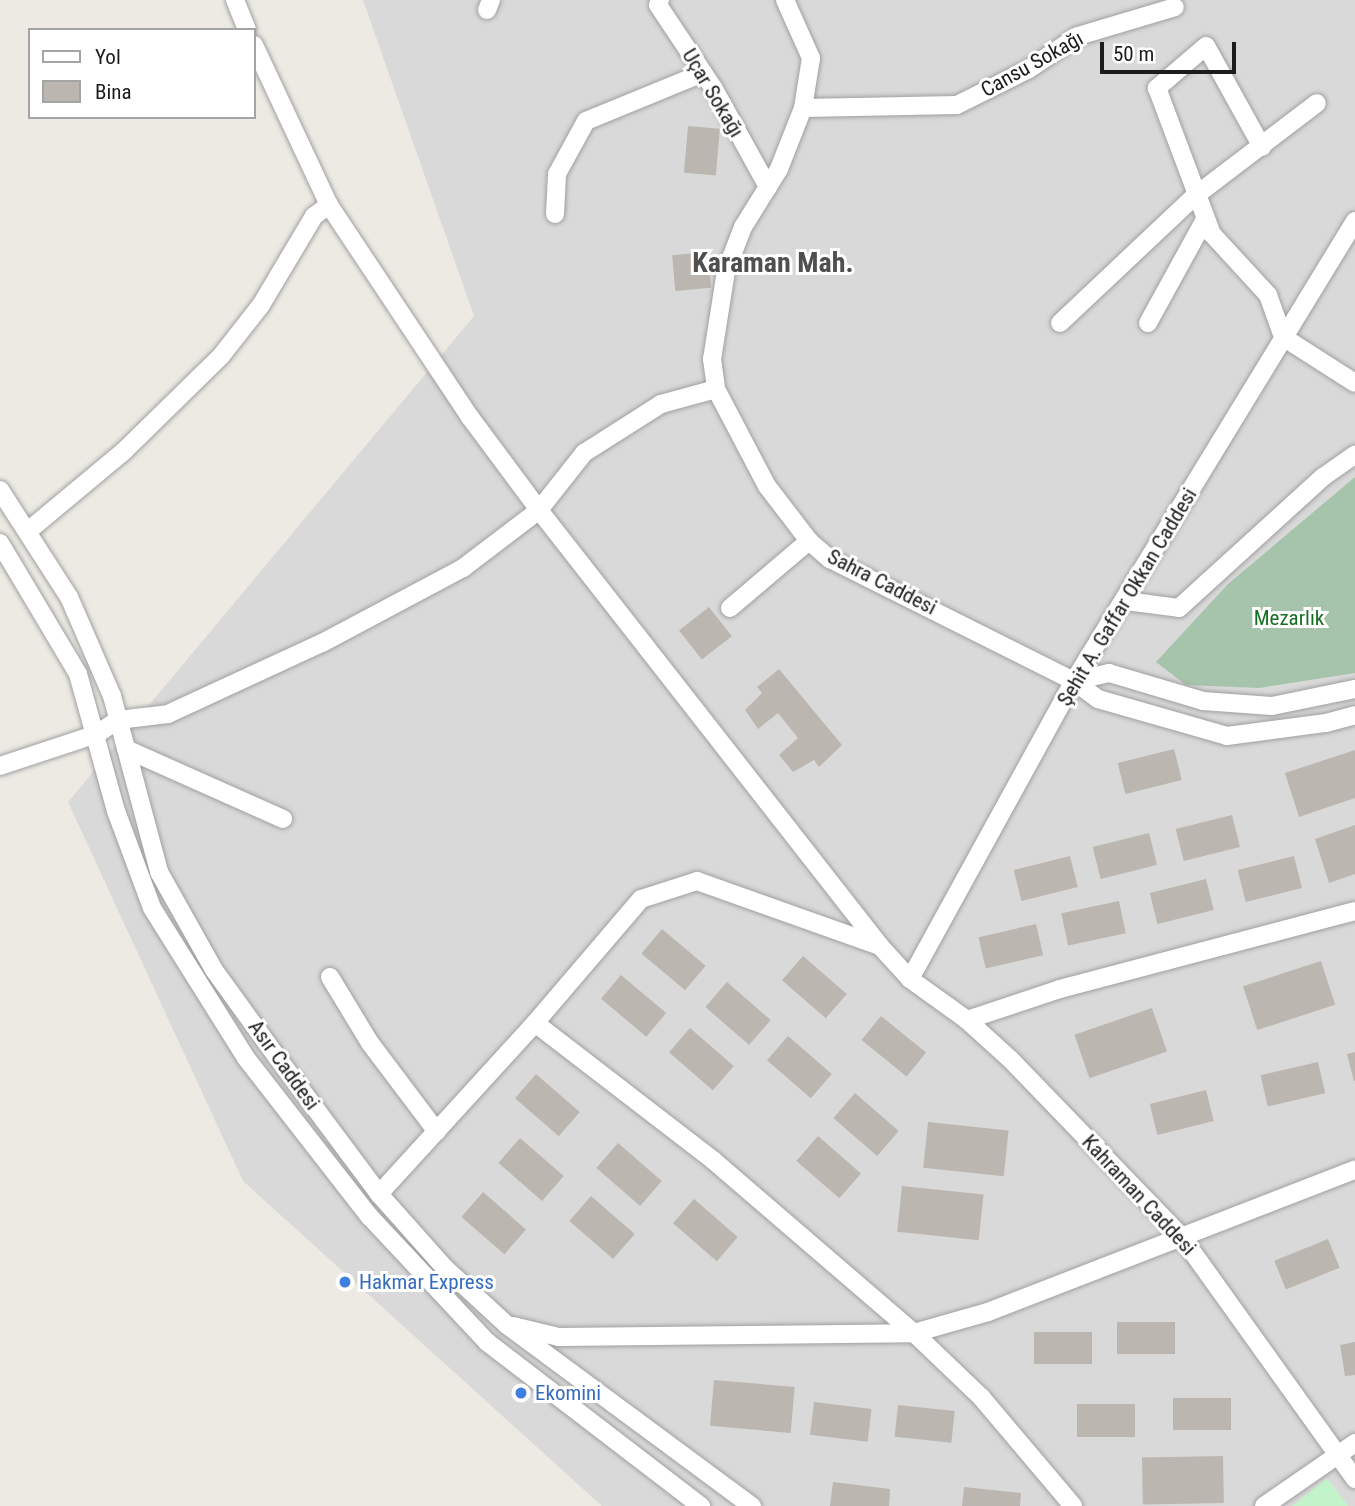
<!DOCTYPE html>
<html>
<head>
<meta charset="utf-8">
<style>
  body { margin:0 }
  #map { position:relative; width:1355px; height:1506px; overflow:hidden; background:#eceae3; font-family:"Roboto Condensed",sans-serif }
  div>[style] { position:absolute }
  [style*='--x'] { left:calc(var(--x)*1px); top:calc(var(--y)*1px); width:calc(var(--w)*1px); rotate:calc(var(--a)*1deg) }
  .residential>* { inset:0; background:#dad9d9 }
  .cemetery>* { inset:0; background:#a6c3ac }
  .park>* { inset:0; background:#c3f3c9 }
  .building>* { inset:0; background:#bcb6b0; transform-origin:0 0 }
  .roads { filter:drop-shadow(0 0 2px #a0a0a0) drop-shadow(0 0 2px #a0a0a0) }
  .minor>* { height:18px; margin:-9px; padding:0 9px; transform-origin:9px; border-radius:9px; background:#fff }
  .dots>* { width:19px; height:19px; translate:-50% -50%; box-sizing:border-box; border:4px solid #fff; border-radius:50% }
  span { translate:-50% -50%; white-space:nowrap; text-align:center; line-height:1.15; -webkit-text-stroke:6px #fff; paint-order:stroke }
  .street-label { font-size:21px; color:#1c1c1c }
  .park-label { font-size:21px; color:#156f22 }
  .shop-label { font-size:21px; color:#366cbe }
  .left { translate:0 -50%; text-align:left }
  .district-label { font-size:28px; color:#4f4f4f; font-weight:700 }
  .legend { position:absolute; left:28px; top:28px; width:228px; height:91px; box-sizing:border-box; background:#fff; border:2px solid #a4a4a4; margin:0; padding:9px 12px; list-style:none; font-size:21px; color:#1c1c1c }
  .legend li { display:flex; align-items:center; gap:14px; height:35px }
  .legend b { width:35px; border:2px solid #a4a4a4 }
  .scale { position:absolute; left:1100px; top:42px; width:136px; height:32px; box-sizing:border-box; border:4px solid #1c1c1c; border-top:0; padding-left:9px; font-size:21px; line-height:24px; white-space:nowrap; color:#1c1c1c; -webkit-text-stroke:5px #fff; paint-order:stroke }
</style>
</head>
<body>
<div id="map">
  <div class="residential">
    <div style="clip-path:polygon(363px 0,1355px 0,1355px 1506px,602px 1506px,243px 1181px,68px 802px,474px 316px)"></div>
  </div>
  <div class="cemetery">
    <div style="clip-path:polygon(1355px 477px,1355px 673px,1259px 688px,1186px 685px,1156px 662px,1228px 584px)"></div>
  </div>
  <div class="park">
    <div style="clip-path:polygon(1327px 1478px,1348px 1506px,1292px 1506px)"></div>
  </div>
  <div class="building">
    <div style="left:688px;top:126px;width:32px;height:47px;rotate:5deg"></div>
    <div style="left:708px;top:252px;width:36px;height:36px;rotate:85deg"></div>
    <div style="left:709px;top:607px;width:37px;height:38px;rotate:52deg"></div>
    <div style="clip-path:polygon(779px 669px,842px 745px,819px 767px,814px 760px,793px 772px,779px 755px,798px 738px,778px 713px,758px 729px,745px 710px,762px 693px,757px 687px)"></div>
    <div style="left:1174px;top:749px;width:32px;height:58px;rotate:76deg"></div>
    <div style="clip-path:polygon(1355px 750px,1355px 798px,1299px 817px,1285px 773px)"></div>
    <div style="left:1232px;top:815px;width:33px;height:58px;rotate:76deg"></div>
    <div style="clip-path:polygon(1355px 825px,1355px 874px,1329px 883px,1315px 839px)"></div>
    <div style="left:1149px;top:833px;width:33px;height:58px;rotate:76deg"></div>
    <div style="left:1070px;top:856px;width:32px;height:58px;rotate:76deg"></div>
    <div style="left:1294px;top:856px;width:33px;height:58px;rotate:76deg"></div>
    <div style="left:1206px;top:879px;width:32px;height:58px;rotate:76deg"></div>
    <div style="left:1119px;top:901px;width:33px;height:59px;rotate:78deg"></div>
    <div style="left:1036px;top:924px;width:32px;height:59px;rotate:77deg"></div>
    <div style="left:662px;top:929px;width:57px;height:32px;rotate:40deg"></div>
    <div style="left:803px;top:956px;width:58px;height:32px;rotate:41deg"></div>
    <div style="left:1321px;top:961px;width:46px;height:82px;rotate:72deg"></div>
    <div style="left:621px;top:975px;width:59px;height:31px;rotate:40deg"></div>
    <div style="left:727px;top:982px;width:58px;height:33px;rotate:41deg"></div>
    <div style="left:1152px;top:1008px;width:46px;height:82px;rotate:71deg"></div>
    <div style="left:881px;top:1016px;width:58px;height:31px;rotate:39deg"></div>
    <div style="left:690px;top:1028px;width:58px;height:32px;rotate:41deg"></div>
    <div style="left:788px;top:1036px;width:58px;height:32px;rotate:41deg"></div>
    <div style="clip-path:polygon(1355px 1052px,1355px 1081px,1354px 1081px,1347px 1054px)"></div>
    <div style="left:1318px;top:1062px;width:32px;height:59px;rotate:77deg"></div>
    <div style="left:536px;top:1074px;width:58px;height:32px;rotate:41deg"></div>
    <div style="left:1206px;top:1090px;width:32px;height:58px;rotate:76deg"></div>
    <div style="left:855px;top:1093px;width:58px;height:33px;rotate:41deg"></div>
    <div style="left:928px;top:1122px;width:81px;height:46px;rotate:6deg"></div>
    <div style="left:818px;top:1136px;width:57px;height:33px;rotate:41deg"></div>
    <div style="left:520px;top:1138px;width:58px;height:33px;rotate:41deg"></div>
    <div style="left:618px;top:1143px;width:58px;height:33px;rotate:41deg"></div>
    <div style="left:902px;top:1186px;width:82px;height:46px;rotate:6deg"></div>
    <div style="left:483px;top:1192px;width:57px;height:33px;rotate:41deg"></div>
    <div style="left:591px;top:1196px;width:58px;height:33px;rotate:41deg"></div>
    <div style="left:694px;top:1199px;width:58px;height:32px;rotate:41deg"></div>
    <div style="left:1328px;top:1239px;width:31px;height:58px;rotate:68deg"></div>
    <div style="left:1117px;top:1322px;width:58px;height:32px"></div>
    <div style="left:1034px;top:1332px;width:58px;height:32px"></div>
    <div style="clip-path:polygon(1355px 1342px,1355px 1375px,1345px 1376px,1340px 1345px)"></div>
    <div style="left:714px;top:1380px;width:81px;height:46px;rotate:5deg"></div>
    <div style="left:1173px;top:1398px;width:58px;height:32px"></div>
    <div style="left:814px;top:1402px;width:58px;height:33px;rotate:7deg"></div>
    <div style="left:1077px;top:1404px;width:58px;height:33px"></div>
    <div style="left:898px;top:1405px;width:57px;height:32px;rotate:6deg"></div>
    <div style="left:1223px;top:1456px;width:47px;height:81px;rotate:89deg"></div>
    <div style="clip-path:polygon(833px 1482px,890px 1489px,889px 1506px,830px 1506px)"></div>
    <div style="clip-path:polygon(964px 1487px,1021px 1493px,1020px 1506px,962px 1506px)"></div>
  </div>
  <div class="roads">
    <div class="minor">
      <div style="--x:235;--y:0;--w:32;--a:68"></div>
      <div style="--x:660;--y:0;--w:5;--a:112"></div>
      <div style="--x:658;--y:5;--w:101;--a:56.3"></div>
      <div style="--x:714;--y:89;--w:112;--a:61.1"></div>
      <div style="--x:785;--y:0;--w:64;--a:65.9"></div>
      <div style="--x:811;--y:58;--w:51;--a:99.1"></div>
      <div style="--x:803;--y:108;--w:66;--a:111.5"></div>
      <div style="--x:779;--y:169;--w:68;--a:121.8"></div>
      <div style="--x:743;--y:227;--w:47;--a:111.1"></div>
      <div style="--x:726;--y:271;--w:89;--a:99"></div>
      <div style="--x:712;--y:359;--w:30;--a:82"></div>
      <div style="--x:716;--y:389;--w:110;--a:62.3"></div>
      <div style="--x:767;--y:486;--w:69;--a:52.6"></div>
      <div style="--x:809;--y:541;--w:28;--a:41"></div>
      <div style="--x:830;--y:559;--w:273;--a:26.6"></div>
      <div style="--x:1074;--y:681;--w:30;--a:37"></div>
      <div style="--x:1098;--y:699;--w:134;--a:16"></div>
      <div style="--x:1227;--y:736;--w:100;--a:-7.5"></div>
      <div style="--x:1326;--y:723;--w:30;--a:-15"></div>
      <div style="--x:487;--y:10;--w:11;--a:-68"></div>
      <div style="--x:254;--y:45;--w:177;--a:64.9"></div>
      <div style="--x:329;--y:205;--w:255;--a:56.4"></div>
      <div style="--x:470;--y:417;--w:116;--a:53.4"></div>
      <div style="--x:539;--y:510;--w:554;--a:51.97"></div>
      <div style="--x:880;--y:946;--w:45;--a:47.7"></div>
      <div style="--x:910;--y:979;--w:70;--a:35.7"></div>
      <div style="--x:967;--y:1020;--w:59;--a:42.3"></div>
      <div style="--x:1011;--y:1060;--w:245;--a:46"></div>
      <div style="--x:1181;--y:1236;--w:299;--a:54.4"></div>
      <div style="--x:803;--y:108;--w:154;--a:-1.1"></div>
      <div style="--x:957;--y:105;--w:80;--a:-26.6"></div>
      <div style="--x:1029;--y:69;--w:59;--a:-34"></div>
      <div style="--x:1078;--y:36;--w:101;--a:-16.6"></div>
      <div style="--x:1262;--y:147;--w:115;--a:-119"></div>
      <div style="--x:1206;--y:46;--w:65;--a:139.4"></div>
      <div style="--x:1157;--y:88;--w:156;--a:69.4"></div>
      <div style="--x:1212;--y:234;--w:83;--a:47.4"></div>
      <div style="--x:1268;--y:295;--w:45;--a:70.3"></div>
      <div style="--x:1283;--y:337;--w:85;--a:32.6"></div>
      <div style="--x:555;--y:214;--w:40;--a:-87.1"></div>
      <div style="--x:557;--y:174;--w:60;--a:-61.3"></div>
      <div style="--x:586;--y:121;--w:126;--a:-22.3"></div>
      <div style="--x:1060;--y:323;--w:185;--a:-43.3"></div>
      <div style="--x:1195;--y:196;--w:153;--a:-37.3"></div>
      <div style="--x:1148;--y:323;--w:116;--a:-61.2"></div>
      <div style="--x:0;--y:490;--w:127;--a:57.2"></div>
      <div style="--x:69;--y:597;--w:108;--a:66.5"></div>
      <div style="--x:112;--y:696;--w:182;--a:75"></div>
      <div style="--x:159;--y:872;--w:112;--a:60.7"></div>
      <div style="--x:214;--y:970;--w:107;--a:54.1"></div>
      <div style="--x:277;--y:1057;--w:171;--a:53.3"></div>
      <div style="--x:379;--y:1194;--w:99;--a:48.3"></div>
      <div style="--x:445;--y:1268;--w:84;--a:42.6"></div>
      <div style="--x:507;--y:1325;--w:305;--a:36.5"></div>
      <div style="--x:28;--y:531;--w:125;--a:-39.8"></div>
      <div style="--x:124;--y:451;--w:136;--a:-44.4"></div>
      <div style="--x:221;--y:356;--w:65;--a:-51.9"></div>
      <div style="--x:261;--y:305;--w:104;--a:-59.2"></div>
      <div style="--x:314;--y:216;--w:19;--a:-36"></div>
      <div style="--x:0;--y:543;--w:152;--a:59.2"></div>
      <div style="--x:78;--y:674;--w:142;--a:74.5"></div>
      <div style="--x:116;--y:811;--w:103;--a:69.6"></div>
      <div style="--x:152;--y:908;--w:177;--a:57.9"></div>
      <div style="--x:246;--y:1058;--w:202;--a:52.1"></div>
      <div style="--x:370;--y:1217;--w:171;--a:46.9"></div>
      <div style="--x:487;--y:1342;--w:270;--a:37.5"></div>
      <div style="--x:1126;--y:601;--w:53;--a:7.5"></div>
      <div style="--x:1179;--y:608;--w:195;--a:-42.3"></div>
      <div style="--x:1323;--y:477;--w:39;--a:-35"></div>
      <div style="--x:730;--y:608;--w:104;--a:-40.3"></div>
      <div style="--x:1074;--y:681;--w:36;--a:-13"></div>
      <div style="--x:1109;--y:673;--w:98;--a:16.6"></div>
      <div style="--x:1203;--y:701;--w:69;--a:4.1"></div>
      <div style="--x:1272;--y:706;--w:85;--a:-11.6"></div>
      <div style="--x:126;--y:749;--w:172;--a:24"></div>
      <div style="--x:0;--y:766;--w:102;--a:-18.3"></div>
      <div style="--x:97;--y:734;--w:25;--a:-34"></div>
      <div style="--x:118;--y:720;--w:50;--a:-6.8"></div>
      <div style="--x:168;--y:714;--w:170;--a:-24.8"></div>
      <div style="--x:322;--y:643;--w:160;--a:-28"></div>
      <div style="--x:463;--y:568;--w:96;--a:-37.3"></div>
      <div style="--x:539;--y:510;--w:73;--a:-51.7"></div>
      <div style="--x:584;--y:453;--w:91;--a:-32.5"></div>
      <div style="--x:661;--y:404;--w:57;--a:-15.3"></div>
      <div style="--x:330;--y:977;--w:77;--a:58.8"></div>
      <div style="--x:370;--y:1043;--w:111;--a:53"></div>
      <div style="--x:910;--y:979;--w:340;--a:-61.2"></div>
      <div style="--x:1074;--y:681;--w:539;--a:-58.58"></div>
      <div style="--x:967;--y:1020;--w:98;--a:-18.4"></div>
      <div style="--x:1060;--y:989;--w:305;--a:-14.8"></div>
      <div style="--x:535;--y:1023;--w:226;--a:37.6"></div>
      <div style="--x:714;--y:1161;--w:264;--a:40.7"></div>
      <div style="--x:914;--y:1333;--w:93;--a:43.7"></div>
      <div style="--x:981;--y:1397;--w:143;--a:49.8"></div>
      <div style="--x:379;--y:1194;--w:231;--a:-47.6"></div>
      <div style="--x:535;--y:1023;--w:163;--a:-49.5"></div>
      <div style="--x:641;--y:899;--w:59;--a:-17.8"></div>
      <div style="--x:697;--y:881;--w:194;--a:19.6"></div>
      <div style="--x:513;--y:1326;--w:47;--a:13.4"></div>
      <div style="--x:559;--y:1337;--w:355;--a:-0.6"></div>
      <div style="--x:914;--y:1333;--w:77;--a:-15.8"></div>
      <div style="--x:988;--y:1312;--w:394;--a:-21.2"></div>
      <div style="--x:1264;--y:1506;--w:111;--a:-34.7"></div>
    </div>
  </div>
  <div class="dots">
    <div style="left:345px;top:1282px;background:#3f7fe0"></div>
    <div style="left:521px;top:1393px;background:#3f7fe0"></div>
  </div>
  <div class="street-label">
    <span style="left:1032px;top:64px;rotate:-29deg">Cansu Sokağı</span>
    <span style="left:713px;top:93px;rotate:59deg">Uçar Sokağı</span>
    <span style="left:882px;top:582px;rotate:27deg">Sahra Caddesi</span>
    <span style="left:1127px;top:597px;rotate:-59deg">Şehit A. Gaffar Okkan Caddesi</span>
    <span style="left:284px;top:1065px;rotate:54deg">Asır Caddesi</span>
    <span style="left:1139px;top:1195px;rotate:47deg">Kahraman Caddesi</span>
  </div>
  <div class="park-label">
    <span style="left:1289px;top:618px">Mezarlık</span>
  </div>
  <div class="shop-label">
    <span class="left" style="left:359px;top:1282px">Hakmar Express</span>
    <span class="left" style="left:535px;top:1393px">Ekomini</span>
  </div>
  <div class="district-label">
    <span style="left:773px;top:263px">Karaman Mah.</span>
  </div>
  <ul class="legend">
  <li><b style="height:9px;background:#fff"></b>Yol</li>
  <li><b style="height:19px;background:#bcb6b0"></b>Bina</li>
  </ul>
  <div class="scale">50 m</div>
</div>
</body>
</html>
